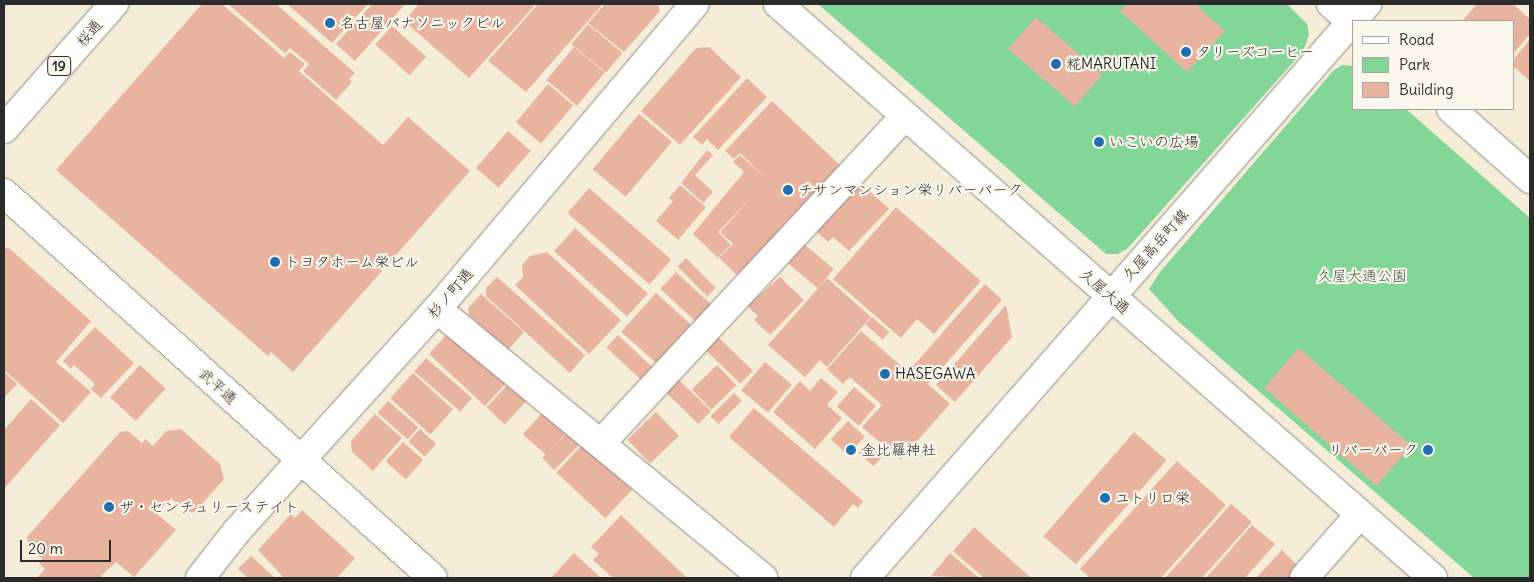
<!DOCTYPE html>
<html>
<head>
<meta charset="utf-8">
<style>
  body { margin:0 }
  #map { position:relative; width:1534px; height:582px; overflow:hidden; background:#f5edd8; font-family:Delius,"Klee One",sans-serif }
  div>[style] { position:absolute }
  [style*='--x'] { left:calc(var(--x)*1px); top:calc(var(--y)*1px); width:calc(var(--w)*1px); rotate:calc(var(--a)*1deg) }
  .green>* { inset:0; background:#81d698 }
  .building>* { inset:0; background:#e8b4a0; transform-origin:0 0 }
  .roads { filter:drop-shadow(0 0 1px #908c82) drop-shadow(0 0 1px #908c82) }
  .street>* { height:28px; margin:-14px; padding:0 14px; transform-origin:14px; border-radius:14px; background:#fff }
  .secondary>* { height:28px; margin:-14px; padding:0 14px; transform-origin:14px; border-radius:14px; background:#fff }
  .highway>* { height:28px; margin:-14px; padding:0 14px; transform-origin:14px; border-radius:14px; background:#fff }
  .dots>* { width:14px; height:14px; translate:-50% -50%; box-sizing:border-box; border:2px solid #fbf7ec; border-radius:50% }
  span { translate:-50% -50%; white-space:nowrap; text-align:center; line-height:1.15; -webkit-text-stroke:4.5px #fbf7ec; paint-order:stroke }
  .shield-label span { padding:1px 4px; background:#fbf7ec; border:1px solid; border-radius:4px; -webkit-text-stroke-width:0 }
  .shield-label { font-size:14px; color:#2b2b2b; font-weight:700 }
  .poi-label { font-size:15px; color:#2b2b2b }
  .left { translate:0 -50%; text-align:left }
  .right { translate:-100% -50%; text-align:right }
  .street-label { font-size:15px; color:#2b2b2b }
  .park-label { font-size:15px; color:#455e4c }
  .frame { position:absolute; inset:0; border:5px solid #2b2b2b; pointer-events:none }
  .legend { position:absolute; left:1352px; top:20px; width:162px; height:90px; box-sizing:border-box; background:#fbf7ec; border:1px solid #a8a59f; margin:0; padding:6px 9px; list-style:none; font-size:15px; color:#2b2b2b }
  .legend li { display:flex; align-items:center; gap:10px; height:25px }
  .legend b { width:25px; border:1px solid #a8a59f }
  .scale { position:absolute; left:20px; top:540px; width:91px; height:22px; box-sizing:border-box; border:2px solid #2b2b2b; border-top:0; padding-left:6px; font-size:15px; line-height:18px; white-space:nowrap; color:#2b2b2b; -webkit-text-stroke:4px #fbf7ec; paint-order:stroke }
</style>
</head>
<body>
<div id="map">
  <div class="green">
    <div style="clip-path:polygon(818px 4px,1287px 4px,1307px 24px,1309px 35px,1303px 51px,1128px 248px,1118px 254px,1106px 254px)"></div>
    <div style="clip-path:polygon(1342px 65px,1353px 66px,1353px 109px,1406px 109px,1530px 218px,1530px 578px,1474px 578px,1179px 322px,1149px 289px,1160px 272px,1333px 71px)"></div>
  </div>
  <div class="building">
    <div style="clip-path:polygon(202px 4px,222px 4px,284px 58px,290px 52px,305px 64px,299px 71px,383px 145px,408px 117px,470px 171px,293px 372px,271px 352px,268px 356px,56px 170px)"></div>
    <div style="clip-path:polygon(228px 4px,276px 4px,355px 73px,349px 79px,352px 82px,336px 100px,303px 71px,309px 64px,290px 48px,285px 53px)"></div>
    <div style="clip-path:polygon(287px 4px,368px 4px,332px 43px)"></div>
    <div style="clip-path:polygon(372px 4px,405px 4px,355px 61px,336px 44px)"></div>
    <div style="clip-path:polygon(419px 4px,536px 4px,469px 78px,404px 21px)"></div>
    <div style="clip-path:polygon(538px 4px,603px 4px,526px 92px,488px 61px)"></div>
    <div style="clip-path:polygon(605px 4px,658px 4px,660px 11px,624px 52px,588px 23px)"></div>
    <div style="clip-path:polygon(1127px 4px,1195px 4px,1225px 31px,1187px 72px,1120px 11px)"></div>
    <div style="clip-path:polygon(1477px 4px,1513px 4px,1530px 19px,1530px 34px,1513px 54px,1513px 21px,1463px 20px)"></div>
    <div style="left:1036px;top:17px;width:88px;height:42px;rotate:41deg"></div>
    <div style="left:588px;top:24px;width:45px;height:26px;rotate:40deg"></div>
    <div style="left:392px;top:26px;width:46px;height:25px;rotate:42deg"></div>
    <div style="clip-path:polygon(1530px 39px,1530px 81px,1513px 66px,1513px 60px)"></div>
    <div style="left:574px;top:47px;width:40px;height:43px;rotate:40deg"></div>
    <div style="clip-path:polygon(709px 47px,741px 77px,680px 145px,641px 111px,696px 48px)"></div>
    <div style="clip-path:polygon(747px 78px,767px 97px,718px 150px,707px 139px,702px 145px,693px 137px)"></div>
    <div style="left:548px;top:84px;width:33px;height:50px;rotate:40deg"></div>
    <div style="clip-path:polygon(772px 101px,840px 165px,807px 200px,810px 204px,748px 270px,744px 267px,737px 275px,719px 258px,733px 244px,720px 232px,753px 196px,718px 232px,731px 245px,718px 258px,693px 234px,744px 172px,733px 162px,740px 155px,768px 180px,740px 153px,734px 159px,725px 151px)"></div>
    <div style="left:639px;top:114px;width:43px;height:72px;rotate:40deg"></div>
    <div style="left:508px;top:131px;width:30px;height:49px;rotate:41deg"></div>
    <div style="clip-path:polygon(707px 150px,713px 155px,695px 175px,713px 192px,703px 203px,681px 183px)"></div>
    <div style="clip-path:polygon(861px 183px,889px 209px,849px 251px,833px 237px,828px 242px,817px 232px)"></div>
    <div style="clip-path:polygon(680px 185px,706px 207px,678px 240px,656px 221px,673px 201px,669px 198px)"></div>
    <div style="left:589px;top:188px;width:109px;height:33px;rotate:41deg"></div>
    <div style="clip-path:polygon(896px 207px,981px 281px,934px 334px,917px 319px,901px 338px,833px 279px)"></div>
    <div style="left:575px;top:228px;width:98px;height:31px;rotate:42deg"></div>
    <div style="left:804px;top:244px;width:39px;height:25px;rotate:40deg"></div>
    <div style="clip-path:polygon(9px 248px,91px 321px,56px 362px,91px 392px,63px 423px,4px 370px,4px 249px)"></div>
    <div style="clip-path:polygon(547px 252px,621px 320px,589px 354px,515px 285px,523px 277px,522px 265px,530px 256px)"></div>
    <div style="left:686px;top:258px;width:42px;height:12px;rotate:45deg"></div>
    <div style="left:676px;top:272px;width:51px;height:23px;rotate:43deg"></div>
    <div style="clip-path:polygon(497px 277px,585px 355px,570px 373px,486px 296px,486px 288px)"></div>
    <div style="clip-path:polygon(780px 277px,804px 300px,770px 335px,754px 320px,758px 316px,747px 306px)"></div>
    <div style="clip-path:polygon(827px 278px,871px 317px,827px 367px,820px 360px,805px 377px,768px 345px)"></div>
    <div style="clip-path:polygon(985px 284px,1002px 300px,928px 384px,950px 404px,900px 460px,862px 427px,882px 405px,850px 377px,843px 384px,827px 369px,861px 331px,908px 372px)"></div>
    <div style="left:656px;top:293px;width:47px;height:52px;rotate:42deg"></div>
    <div style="clip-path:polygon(481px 294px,524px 332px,508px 350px,469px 315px,468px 308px)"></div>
    <div style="clip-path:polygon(1006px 305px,1012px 337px,955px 402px,936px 385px)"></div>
    <div style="left:872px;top:317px;width:23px;height:10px;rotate:41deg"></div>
    <div style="clip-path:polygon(95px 327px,134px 363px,101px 398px,91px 389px,95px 384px,74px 365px,71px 369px,63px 361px)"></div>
    <div style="clip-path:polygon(446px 335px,453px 336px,509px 380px,485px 406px,429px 354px)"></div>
    <div style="left:618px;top:335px;width:48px;height:17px;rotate:43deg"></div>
    <div style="left:717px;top:336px;width:50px;height:18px;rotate:44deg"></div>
    <div style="left:1299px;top:348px;width:149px;height:53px;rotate:41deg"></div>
    <div style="left:426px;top:358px;width:61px;height:18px;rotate:41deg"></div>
    <div style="left:765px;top:362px;width:35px;height:37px;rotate:40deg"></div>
    <div style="left:140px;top:365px;width:35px;height:44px;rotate:43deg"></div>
    <div style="left:717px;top:365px;width:28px;height:35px;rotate:46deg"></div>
    <div style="clip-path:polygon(4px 372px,17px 384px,5px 397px,4px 396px)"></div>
    <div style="left:413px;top:373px;width:54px;height:34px;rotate:42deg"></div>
    <div style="clip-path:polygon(821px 378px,838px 392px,827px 405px,842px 418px,815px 449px,773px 412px,800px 381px,810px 391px)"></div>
    <div style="left:678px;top:379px;width:46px;height:18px;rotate:44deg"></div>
    <div style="left:511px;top:381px;width:25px;height:36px;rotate:43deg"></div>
    <div style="left:854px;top:387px;width:29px;height:26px;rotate:41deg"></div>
    <div style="left:734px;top:393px;width:11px;height:33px;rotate:45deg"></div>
    <div style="clip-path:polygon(31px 399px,60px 425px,4px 489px,4px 430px)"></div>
    <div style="left:388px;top:401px;width:40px;height:16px;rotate:41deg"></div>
    <div style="clip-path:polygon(754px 408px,863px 501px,858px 508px,853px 504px,834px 527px,729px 437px)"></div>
    <div style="left:543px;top:412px;width:31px;height:30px;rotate:42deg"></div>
    <div style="left:656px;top:412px;width:33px;height:40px;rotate:46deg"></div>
    <div style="clip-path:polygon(375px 414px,402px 438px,373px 471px,352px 452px,351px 441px)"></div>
    <div style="left:848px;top:421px;width:23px;height:25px;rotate:43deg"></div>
    <div style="clip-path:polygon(181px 429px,220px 464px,224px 479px,195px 512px,187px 512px,171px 498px,157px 514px,176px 530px,134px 577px,116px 562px,101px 576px,104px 578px,37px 578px,45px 569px,39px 563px,42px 559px,29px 547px,27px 537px,120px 432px,128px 431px,142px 443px,145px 439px,153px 446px,166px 431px)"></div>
    <div style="left:420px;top:429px;width:22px;height:17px;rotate:43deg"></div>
    <div style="left:569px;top:431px;width:17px;height:38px;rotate:45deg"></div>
    <div style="left:1134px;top:432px;width:43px;height:138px;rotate:41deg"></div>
    <div style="left:869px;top:441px;width:20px;height:16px;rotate:41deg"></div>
    <div style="left:403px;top:442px;width:27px;height:26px;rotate:42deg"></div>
    <div style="left:583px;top:444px;width:67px;height:39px;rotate:43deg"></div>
    <div style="clip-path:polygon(1177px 461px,1226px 505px,1161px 578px,1090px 578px,1080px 569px)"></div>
    <div style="clip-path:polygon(1231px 504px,1252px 522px,1202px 578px,1165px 578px)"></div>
    <div style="clip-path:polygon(302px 510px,355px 558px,337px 578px,284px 578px,258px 550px,291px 514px,295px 518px)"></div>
    <div style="clip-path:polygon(621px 515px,687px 578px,613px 578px,593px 560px,599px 554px,591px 547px)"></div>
    <div style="clip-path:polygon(1252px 525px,1275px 544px,1245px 578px,1206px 578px)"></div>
    <div style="clip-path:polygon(974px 527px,1031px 578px,984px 578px,953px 551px)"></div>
    <div style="clip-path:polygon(1282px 550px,1299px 567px,1289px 578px,1256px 578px)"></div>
    <div style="clip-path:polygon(574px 553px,601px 578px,551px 578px)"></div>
    <div style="clip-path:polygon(950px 553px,979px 578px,931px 576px)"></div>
    <div style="clip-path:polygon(251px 556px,275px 578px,248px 578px,238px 569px)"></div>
  </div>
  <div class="roads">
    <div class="street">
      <div style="--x:437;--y:309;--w:423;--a:39.5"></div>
      <div style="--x:602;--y:442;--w:444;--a:-47.1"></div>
      <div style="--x:200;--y:578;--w:60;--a:-51.8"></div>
      <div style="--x:237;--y:531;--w:299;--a:-48"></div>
      <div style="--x:437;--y:309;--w:399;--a:-49.8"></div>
      <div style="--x:1304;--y:578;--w:85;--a:-48.8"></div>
    </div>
    <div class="secondary">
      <div style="--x:778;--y:4;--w:871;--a:41.23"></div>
      <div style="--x:1331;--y:4;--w:29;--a:41"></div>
      <div style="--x:1451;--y:109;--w:106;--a:41.5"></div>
      <div style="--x:4;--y:193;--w:576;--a:41.91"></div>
      <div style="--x:865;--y:578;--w:763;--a:-48.83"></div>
    </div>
    <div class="highway">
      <div style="--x:4;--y:129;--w:167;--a:-48.7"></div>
    </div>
  </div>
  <div class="dots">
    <div style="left:330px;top:23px;background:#1f6fb2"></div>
    <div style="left:1186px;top:52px;background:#1f6fb2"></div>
    <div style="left:1056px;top:64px;background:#1f6fb2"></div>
    <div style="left:1099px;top:142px;background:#1f6fb2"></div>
    <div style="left:788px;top:190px;background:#1f6fb2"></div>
    <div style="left:275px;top:262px;background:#1f6fb2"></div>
    <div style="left:885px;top:374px;background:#1f6fb2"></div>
    <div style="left:851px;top:450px;background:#1f6fb2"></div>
    <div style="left:1428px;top:450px;background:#1f6fb2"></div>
    <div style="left:1105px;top:498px;background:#1f6fb2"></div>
    <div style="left:109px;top:507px;background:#1f6fb2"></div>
  </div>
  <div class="shield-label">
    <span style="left:59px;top:66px">19</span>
  </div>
  <div class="poi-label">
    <span class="left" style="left:340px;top:23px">名古屋パナソニックビル</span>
    <span class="left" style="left:1196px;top:52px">タリーズコーヒー</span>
    <span class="left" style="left:1066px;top:64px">糀MARUTANI</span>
    <span class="left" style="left:1109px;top:142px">いこいの広場</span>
    <span class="left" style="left:798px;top:190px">チサンマンション栄リバーパーク</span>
    <span class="left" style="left:285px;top:262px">トヨタホーム栄ビル</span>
    <span class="left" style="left:895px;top:374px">HASEGAWA</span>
    <span class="left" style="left:861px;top:450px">金比羅神社</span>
    <span class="right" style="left:1418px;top:450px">リバーパーク</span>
    <span class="left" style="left:1115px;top:498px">ユトリロ栄</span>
    <span class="left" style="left:119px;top:507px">ザ・センチュリーステイト</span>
  </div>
  <div class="street-label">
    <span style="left:89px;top:33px;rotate:-49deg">桜通</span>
    <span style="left:1155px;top:245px;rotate:-48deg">久屋高岳町線</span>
    <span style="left:1105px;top:291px;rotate:41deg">久屋大通</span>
    <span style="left:450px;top:293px;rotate:-49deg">杉ノ町通</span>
    <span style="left:218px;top:386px;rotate:42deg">武平通</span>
  </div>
  <div class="park-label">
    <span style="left:1362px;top:276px">久屋大通公園</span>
  </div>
  <div class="frame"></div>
  <ul class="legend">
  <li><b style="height:6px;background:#fff"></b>Road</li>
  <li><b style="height:14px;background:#81d698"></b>Park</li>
  <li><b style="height:14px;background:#e8b4a0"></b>Building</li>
  </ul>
  <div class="scale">20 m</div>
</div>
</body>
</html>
